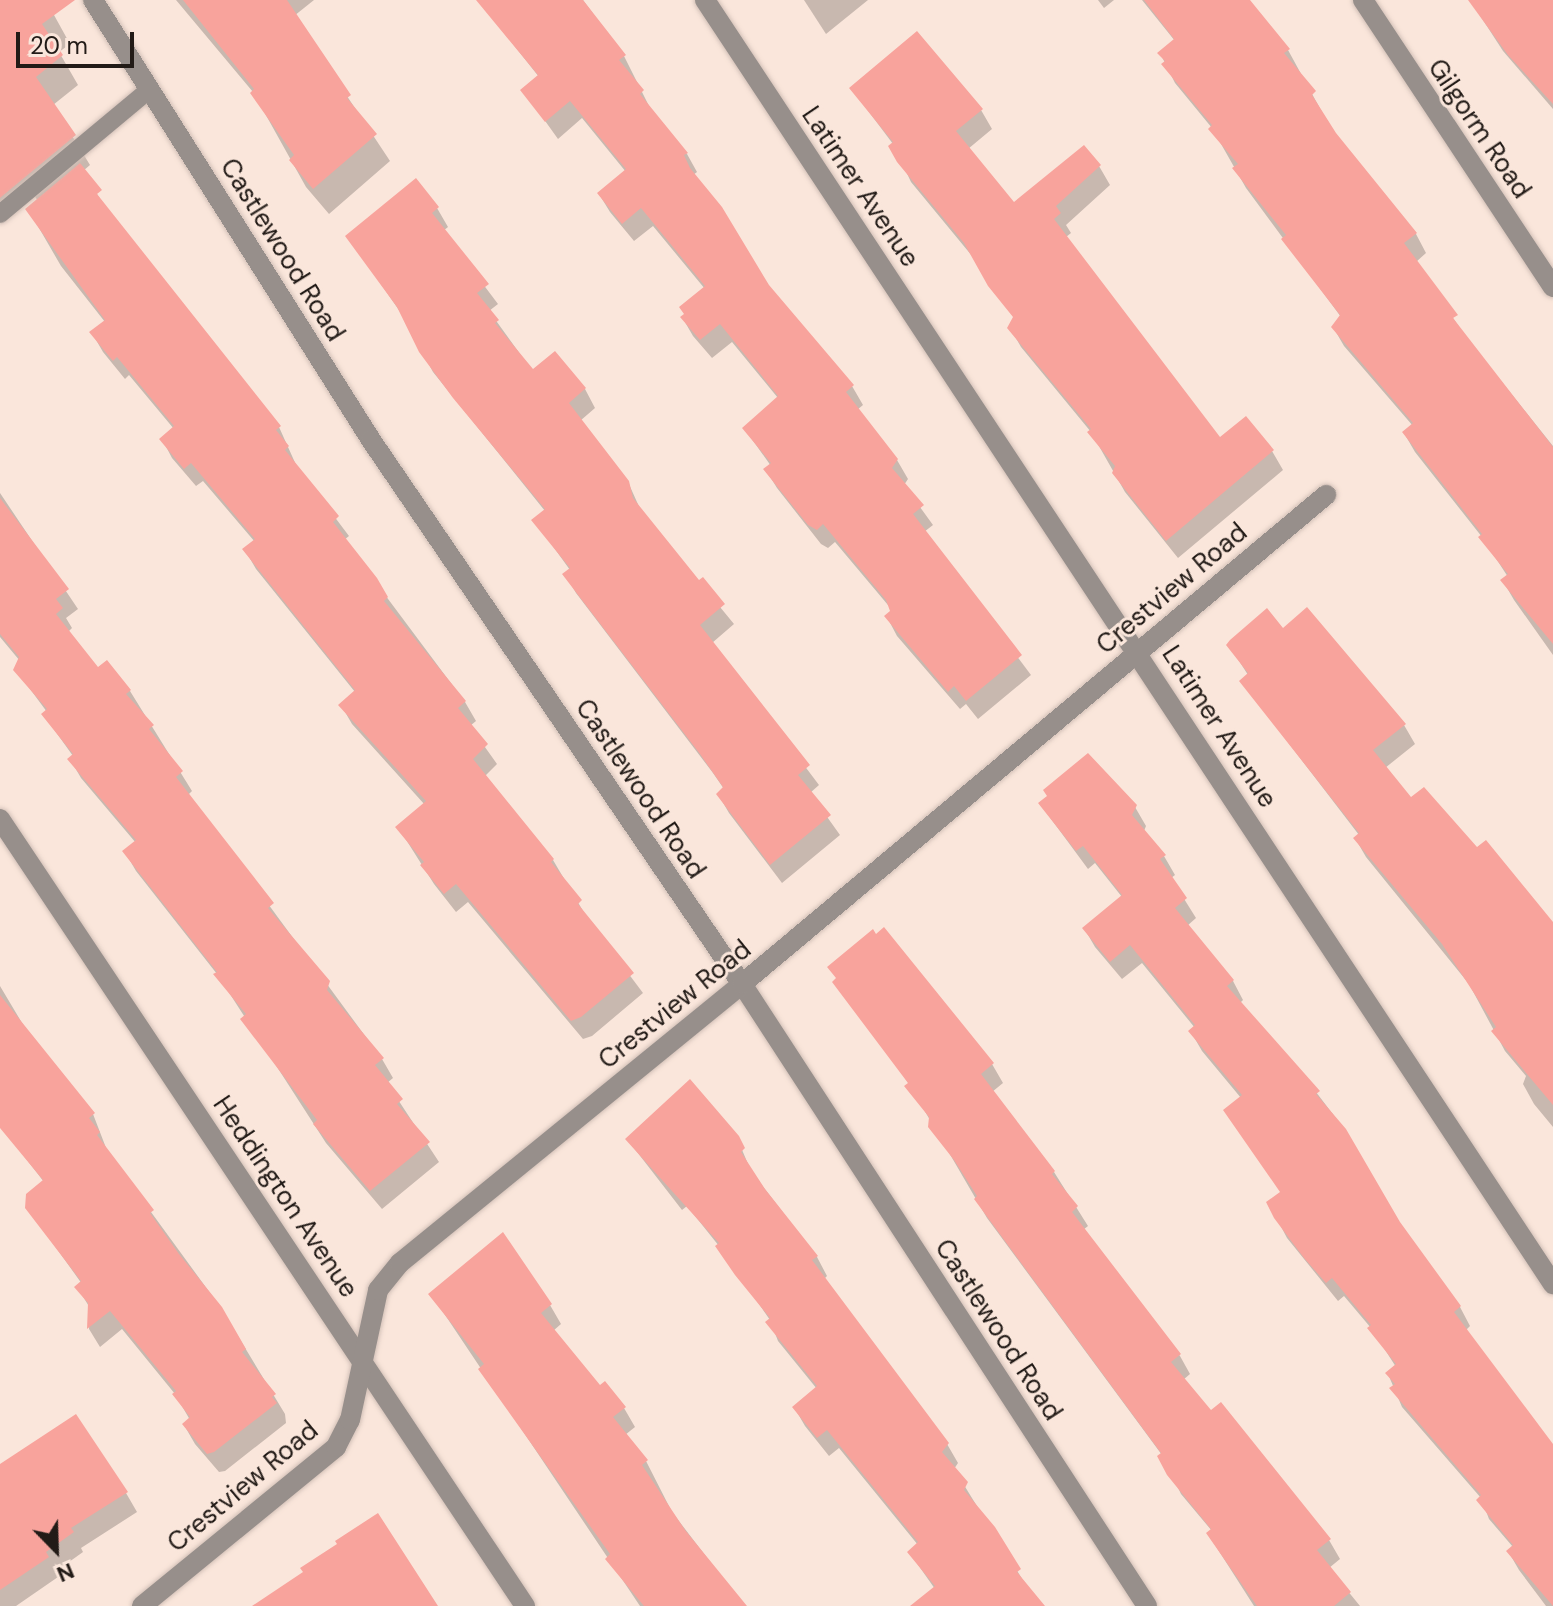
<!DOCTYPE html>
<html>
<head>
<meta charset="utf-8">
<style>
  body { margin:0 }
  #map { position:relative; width:1553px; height:1606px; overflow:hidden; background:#fae6db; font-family:"DM Sans",sans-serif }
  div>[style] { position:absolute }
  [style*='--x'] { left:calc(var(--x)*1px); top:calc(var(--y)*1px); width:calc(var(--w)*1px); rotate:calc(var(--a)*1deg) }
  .shadow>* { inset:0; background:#0003 }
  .building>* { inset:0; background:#f8a39c }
  .roads { filter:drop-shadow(0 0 2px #d3c1b8) drop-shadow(0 0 2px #d3c1b8) }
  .lane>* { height:18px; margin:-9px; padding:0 9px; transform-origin:9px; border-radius:9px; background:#978f8b }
  .street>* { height:20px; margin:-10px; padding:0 10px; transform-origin:10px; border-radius:10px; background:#978f8b }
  span { translate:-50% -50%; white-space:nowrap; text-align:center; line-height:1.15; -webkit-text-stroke:6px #fae6db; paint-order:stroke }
  .street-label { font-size:26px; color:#221b17 }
  .north { position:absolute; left:16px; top:1510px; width:80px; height:80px; -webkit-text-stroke:6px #fae6db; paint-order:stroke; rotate:157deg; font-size:22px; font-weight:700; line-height:32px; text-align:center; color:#221b17 }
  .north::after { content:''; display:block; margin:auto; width:28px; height:36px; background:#221b17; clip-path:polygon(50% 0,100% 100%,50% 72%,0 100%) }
  .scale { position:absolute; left:16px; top:32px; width:118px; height:36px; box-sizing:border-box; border:4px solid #221b17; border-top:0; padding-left:10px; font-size:24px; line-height:28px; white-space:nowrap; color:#221b17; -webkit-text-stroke:6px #fae6db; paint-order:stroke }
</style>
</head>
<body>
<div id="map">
  <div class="shadow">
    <div style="clip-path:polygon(0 0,44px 0,54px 15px,70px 44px,59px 52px,78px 85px,53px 105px,90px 165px,83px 171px,108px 212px,279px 427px,297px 467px,349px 536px,344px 540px,465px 702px,476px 721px,470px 726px,497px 764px,485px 776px,553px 860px,589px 921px,643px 993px,592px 1036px,583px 1039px,468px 902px,456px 912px,434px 884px,398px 827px,425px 805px,352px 724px,341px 705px,355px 692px,256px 569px,245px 550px,255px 542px,203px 481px,196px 486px,172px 458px,162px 439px,174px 429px,129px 375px,125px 379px,103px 352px,92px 333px,105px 322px,61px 266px,28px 209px,38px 201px,32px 192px,0 213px)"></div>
    <div style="clip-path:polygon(176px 0,314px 0,294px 16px,390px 161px,329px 214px,306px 187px,253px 92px)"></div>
    <div style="clip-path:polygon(478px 0,583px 0,624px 56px,652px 112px,687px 154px,697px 172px,693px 175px,767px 286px,852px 386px,863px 405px,857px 410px,897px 460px,908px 479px,904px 485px,933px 525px,924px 532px,1031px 675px,978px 719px,966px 704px,960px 709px,897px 636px,887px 617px,893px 611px,835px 542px,828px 548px,821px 544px,777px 488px,766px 470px,771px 466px,744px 428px,778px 398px,732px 342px,712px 358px,693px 336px,682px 317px,705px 289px,653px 226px,634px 241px,610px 212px,599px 194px,626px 172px,582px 118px,558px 139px,523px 90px,539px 77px)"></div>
    <div style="clip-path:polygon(804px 0,868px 0,826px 34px)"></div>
    <div style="clip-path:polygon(1098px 0,1114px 0,1104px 8px)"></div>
    <div style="clip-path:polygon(1142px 0,1249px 0,1288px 50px,1334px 134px,1416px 234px,1426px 253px,1416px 262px,1465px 336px,1553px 446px,1553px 655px,1514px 600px,1503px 581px,1508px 577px,1482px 537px,1415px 452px,1404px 433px,1413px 426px,1344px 346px,1333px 327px,1341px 317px,1246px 188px,1212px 128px,1175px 83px,1160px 53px,1175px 41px)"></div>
    <div style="clip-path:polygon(1470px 0,1553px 0,1553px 109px,1503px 51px)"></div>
    <div style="clip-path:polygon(851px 88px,981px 110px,992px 129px,968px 149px,1014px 205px,1099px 166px,1110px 185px,1066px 225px,1071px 233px,1066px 237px,1220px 439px,1272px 451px,1283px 470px,1178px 558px,1125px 492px,1091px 432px,1021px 347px,1010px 328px,1015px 319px,977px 262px,911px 182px,893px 144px)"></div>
    <div style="clip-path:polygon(437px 208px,448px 227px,443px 231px,498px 304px,489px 311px,533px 372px,555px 354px,585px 389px,595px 408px,580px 421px,628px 482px,641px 511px,734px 624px,712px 643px,819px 785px,810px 793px,840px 835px,782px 883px,729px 813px,718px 794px,724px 789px,713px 773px,576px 593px,565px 574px,570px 570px,534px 520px,545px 511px,433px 372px,405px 319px,348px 236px)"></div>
    <div style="clip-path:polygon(0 493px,78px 609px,66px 618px,72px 628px,68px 632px,98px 669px,130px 691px,192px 791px,188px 795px,382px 1059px,393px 1078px,387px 1083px,439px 1162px,382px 1209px,326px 1143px,217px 974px,136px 871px,125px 852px,136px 843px,81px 778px,70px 759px,73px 756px,43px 714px,47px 712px,16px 670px,20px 661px,0 637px)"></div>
    <div style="clip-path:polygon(1283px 631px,1404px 725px,1415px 744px,1385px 768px,1411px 800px,1553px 936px,1553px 1127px,1534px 1104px,1523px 1084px,1526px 1076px,1505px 1051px,1469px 984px,1366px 857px,1355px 838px,1359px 835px,1241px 681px,1248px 675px,1229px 645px)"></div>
    <div style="clip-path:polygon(1040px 804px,1135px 807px,1146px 826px,1144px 831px,1164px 856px,1175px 875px,1171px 878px,1196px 918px,1187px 926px,1233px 981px,1243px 1000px,1239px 1004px,1290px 1058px,1345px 1130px,1398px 1223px,1460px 1307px,1470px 1326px,1465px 1331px,1553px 1450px,1553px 1606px,1546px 1606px,1519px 1570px,1508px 1551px,1513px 1547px,1489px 1519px,1481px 1498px,1402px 1407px,1388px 1374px,1396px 1367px,1371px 1328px,1344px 1296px,1338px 1301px,1287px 1238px,1276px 1217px,1287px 1199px,1225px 1111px,1241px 1098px,1202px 1051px,1191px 1032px,1195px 1028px,1142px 963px,1122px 979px,1095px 947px,1084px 928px,1122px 897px,1095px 863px,1088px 869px)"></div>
    <div style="clip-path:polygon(830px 968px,992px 1064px,1003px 1083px,992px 1092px,1054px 1172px,1088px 1226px,1083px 1230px,1180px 1356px,1190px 1374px,1183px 1380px,1211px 1413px,1221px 1405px,1329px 1540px,1340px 1559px,1329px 1568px,1360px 1606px,1254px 1606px,1208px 1534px,1212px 1531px,1181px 1494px,1162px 1455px,987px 1218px,909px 1084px)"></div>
    <div style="clip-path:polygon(0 986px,28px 1033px,93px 1114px,108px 1153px,221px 1308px,285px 1414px,286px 1423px,225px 1471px,219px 1472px,195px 1444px,184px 1425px,190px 1420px,175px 1394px,122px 1329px,100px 1347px,89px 1329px,90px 1308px,77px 1287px,82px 1284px,27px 1207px,44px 1182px,0 1125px)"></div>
    <div style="clip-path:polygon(737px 1138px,751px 1171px,817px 1257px,827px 1276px,824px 1279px,947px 1444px,958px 1463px,954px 1469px,1039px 1606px,918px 1606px,935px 1589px,909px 1552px,918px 1545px,839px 1448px,829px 1456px,805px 1426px,794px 1407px,817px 1389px,778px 1341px,770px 1320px,719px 1246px,687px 1206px,682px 1210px,627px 1139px)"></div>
    <div style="clip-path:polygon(431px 1294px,550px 1305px,561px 1324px,553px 1331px,599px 1388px,605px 1384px,624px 1408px,635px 1427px,625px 1435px,646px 1461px,672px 1512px,744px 1606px,640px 1606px)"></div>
    <div style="clip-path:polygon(0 1475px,126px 1493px,137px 1512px,81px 1548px,83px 1552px,55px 1572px,58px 1577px,16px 1606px,0 1606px)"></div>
  </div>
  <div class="building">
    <div style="clip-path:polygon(0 0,75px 0,42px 24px,63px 55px,36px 77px,76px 135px,0 198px)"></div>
    <div style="clip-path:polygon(183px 0,287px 0,351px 95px,347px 98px,377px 134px,313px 189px,289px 160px,294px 155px,250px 93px,254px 89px)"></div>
    <div style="clip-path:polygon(476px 0,583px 0,626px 55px,619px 60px,644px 90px,640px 94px,688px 153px,684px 155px,690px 168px,722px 207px,769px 285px,854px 385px,846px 392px,898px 459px,892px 468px,924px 505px,913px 514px,1022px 655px,966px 701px,954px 686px,948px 692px,884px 616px,890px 611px,886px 600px,823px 524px,817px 530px,808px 525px,763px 469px,771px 463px,742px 428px,778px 396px,720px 324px,700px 340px,680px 317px,684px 314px,679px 307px,705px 286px,641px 208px,622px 224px,597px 193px,626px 169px,570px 101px,545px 122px,520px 90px,538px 75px)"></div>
    <div style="clip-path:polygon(1144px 0,1250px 0,1290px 49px,1284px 53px,1316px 91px,1312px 95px,1336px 133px,1417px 233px,1404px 243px,1458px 315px,1453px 318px,1553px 447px,1553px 644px,1500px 580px,1508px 574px,1478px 537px,1482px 534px,1402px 432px,1413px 423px,1331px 327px,1340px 315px,1281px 239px,1286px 235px,1232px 168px,1238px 164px,1208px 129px,1212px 125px,1161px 64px,1165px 61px,1157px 53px,1174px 39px)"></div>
    <div style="clip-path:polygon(1468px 0,1553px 0,1553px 104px,1508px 55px)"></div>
    <div style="clip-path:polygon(917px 31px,983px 109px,956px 131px,1014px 202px,1084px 145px,1101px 165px,1056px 206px,1061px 213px,1054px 219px,1220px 437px,1246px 416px,1274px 450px,1166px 541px,1112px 473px,1115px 466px,1087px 432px,1091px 429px,1007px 328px,1013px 317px,988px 286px,964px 243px,897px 162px,888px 146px,893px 142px,849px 88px)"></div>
    <div style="clip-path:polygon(80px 163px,102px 190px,97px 194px,281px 426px,276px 430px,289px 446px,285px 450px,339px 516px,333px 522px,377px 578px,388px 597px,384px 601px,466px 701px,458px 708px,488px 744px,473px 759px,554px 859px,551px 862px,582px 900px,578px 904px,634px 973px,581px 1017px,571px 1021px,456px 884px,444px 894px,420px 865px,424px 862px,395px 827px,426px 801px,338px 705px,355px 690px,242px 549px,255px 539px,191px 463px,184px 469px,159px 439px,174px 426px,117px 357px,113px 361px,89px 332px,105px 320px,25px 209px)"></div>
    <div style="clip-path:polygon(416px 178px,439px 207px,432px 213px,489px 284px,477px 293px,499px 320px,495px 323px,533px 369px,555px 351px,586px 388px,569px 403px,629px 481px,633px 498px,699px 580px,703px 577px,725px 604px,700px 625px,810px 765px,798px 775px,831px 815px,770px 865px,716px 794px,723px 787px,700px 754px,562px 574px,570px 568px,531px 520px,545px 509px,453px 398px,419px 352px,397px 307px,345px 236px)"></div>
    <div style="clip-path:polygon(0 498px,69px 589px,56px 599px,63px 608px,56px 614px,98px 667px,107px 660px,131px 690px,126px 694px,154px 725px,149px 729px,183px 771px,176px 777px,274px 903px,268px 908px,330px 981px,327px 990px,384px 1058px,375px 1065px,403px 1099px,397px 1104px,430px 1142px,370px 1191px,313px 1124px,317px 1120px,240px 1019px,246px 1014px,213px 974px,217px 972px,122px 851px,136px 840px,67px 759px,73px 754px,41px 714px,47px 709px,13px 670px,19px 657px,0 634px)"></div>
    <div style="clip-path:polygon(1307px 607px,1406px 724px,1373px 750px,1411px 797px,1424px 787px,1477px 847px,1486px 840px,1553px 922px,1553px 1105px,1491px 1031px,1496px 1027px,1442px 944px,1353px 838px,1359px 833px,1239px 681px,1248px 673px,1226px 645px,1230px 640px,1267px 608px,1283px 628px)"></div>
    <div style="clip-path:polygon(1088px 753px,1137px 805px,1132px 815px,1166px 855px,1160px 859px,1187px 898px,1175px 908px,1234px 980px,1227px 986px,1320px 1091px,1316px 1094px,1346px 1129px,1400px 1222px,1461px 1306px,1454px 1312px,1553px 1444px,1553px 1606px,1506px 1551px,1513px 1545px,1476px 1500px,1481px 1495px,1389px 1388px,1395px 1384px,1385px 1373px,1396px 1364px,1367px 1328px,1371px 1325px,1332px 1278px,1326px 1283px,1304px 1258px,1274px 1218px,1266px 1202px,1280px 1192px,1223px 1110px,1242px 1095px,1188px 1031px,1195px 1025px,1130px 945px,1110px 962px,1082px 928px,1122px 895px,1083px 846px,1076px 851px,1038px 803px,1047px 796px,1043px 790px)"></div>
    <div style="clip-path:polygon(884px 927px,994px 1063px,981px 1074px,1055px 1171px,1052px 1174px,1078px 1206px,1072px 1212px,1181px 1354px,1171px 1362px,1211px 1410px,1221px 1402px,1331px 1539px,1317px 1550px,1351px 1592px,1334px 1606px,1257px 1606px,1206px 1533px,1211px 1529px,1167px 1475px,1157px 1456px,1161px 1453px,974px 1199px,977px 1196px,954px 1160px,928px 1127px,929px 1117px,904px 1086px,908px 1083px,832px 982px,836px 978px,827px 967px,873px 929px,876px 934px)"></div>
    <div style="clip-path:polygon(0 995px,95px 1113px,89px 1118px,100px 1132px,97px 1135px,154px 1210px,150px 1213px,179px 1254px,222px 1307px,246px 1349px,242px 1352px,276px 1394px,272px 1397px,277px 1403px,214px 1452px,207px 1454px,182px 1424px,190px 1417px,172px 1394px,176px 1391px,110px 1311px,87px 1329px,88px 1303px,74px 1287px,81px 1281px,25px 1208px,26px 1194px,43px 1180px,0 1128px)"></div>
    <div style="clip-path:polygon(690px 1079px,739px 1136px,745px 1148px,741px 1152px,765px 1189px,818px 1256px,812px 1260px,949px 1443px,942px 1452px,968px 1482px,964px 1490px,995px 1527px,1021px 1569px,1017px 1572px,1045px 1606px,910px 1606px,935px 1586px,907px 1552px,918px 1542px,827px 1430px,817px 1438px,792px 1407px,817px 1386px,765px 1322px,770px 1318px,735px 1275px,715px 1246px,719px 1243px,625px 1139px)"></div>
    <div style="clip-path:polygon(503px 1232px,552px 1304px,541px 1313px,600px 1385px,605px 1381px,626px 1407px,613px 1417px,648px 1460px,642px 1465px,685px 1530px,747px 1606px,644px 1606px,605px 1559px,610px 1554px,478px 1369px,484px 1364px,428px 1294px)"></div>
    <div style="clip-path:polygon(76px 1414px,128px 1492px,71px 1528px,74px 1532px,46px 1552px,49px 1557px,0 1590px,0 1464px)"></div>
    <div style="clip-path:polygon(378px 1513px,438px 1606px,252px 1606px,303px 1572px,300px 1568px,337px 1544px,335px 1541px)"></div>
  </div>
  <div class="roads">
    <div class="lane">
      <div style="--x:0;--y:214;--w:195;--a:-39.8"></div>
    </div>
    <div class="street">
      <div style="--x:93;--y:0;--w:520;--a:57.71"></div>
      <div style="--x:371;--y:440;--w:658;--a:55.71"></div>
      <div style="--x:742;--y:984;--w:742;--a:56.93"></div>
      <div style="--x:705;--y:0;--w:1539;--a:56.56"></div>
      <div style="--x:1363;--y:0;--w:344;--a:56.5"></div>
      <div style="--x:0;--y:819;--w:946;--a:56.29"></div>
      <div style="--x:142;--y:1606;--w:251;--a:-39.3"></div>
      <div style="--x:336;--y:1447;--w:30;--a:-63"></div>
      <div style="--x:350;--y:1420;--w:133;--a:-77.8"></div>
      <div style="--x:378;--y:1290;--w:35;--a:-51"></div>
      <div style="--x:400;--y:1263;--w:441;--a:-39.2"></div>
      <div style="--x:742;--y:984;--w:762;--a:-39.94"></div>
    </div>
  </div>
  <div class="street-label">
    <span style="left:1479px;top:129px;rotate:56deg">Gilgorm Road</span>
    <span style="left:860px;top:187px;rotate:56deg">Latimer Avenue</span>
    <span style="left:282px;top:250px;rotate:58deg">Castlewood Road</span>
    <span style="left:1172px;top:589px;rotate:-40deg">Crestview Road</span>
    <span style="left:1219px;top:727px;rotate:57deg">Latimer Avenue</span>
    <span style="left:640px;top:789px;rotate:56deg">Castlewood Road</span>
    <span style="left:675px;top:1005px;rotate:-39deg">Crestview Road</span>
    <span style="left:285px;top:1197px;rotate:56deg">Heddington Avenue</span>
    <span style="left:998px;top:1330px;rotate:57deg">Castlewood Road</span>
    <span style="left:243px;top:1487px;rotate:-40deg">Crestview Road</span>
  </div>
  <div class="north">N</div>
  <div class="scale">20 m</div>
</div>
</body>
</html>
